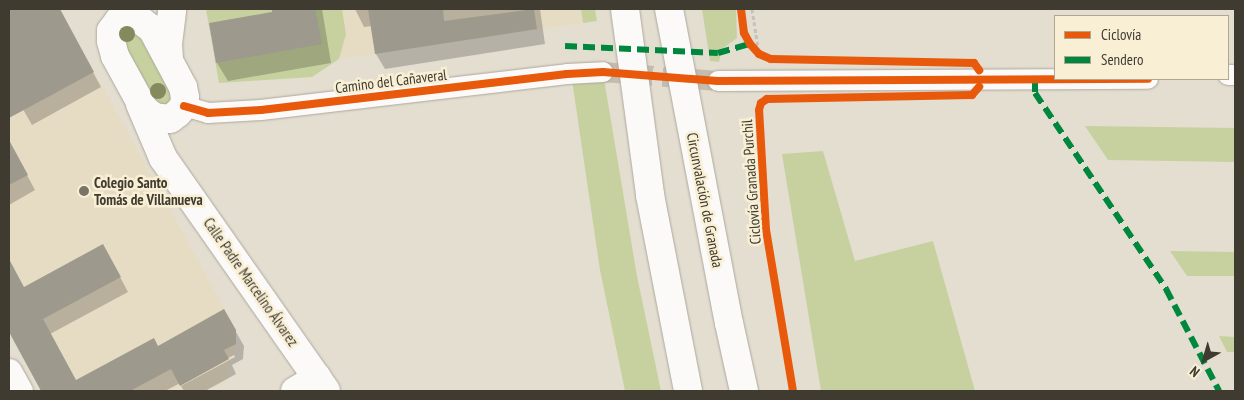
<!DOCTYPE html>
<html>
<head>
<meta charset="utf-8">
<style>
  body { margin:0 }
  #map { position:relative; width:1244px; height:400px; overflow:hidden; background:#e4ded0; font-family:"PT Sans Narrow",sans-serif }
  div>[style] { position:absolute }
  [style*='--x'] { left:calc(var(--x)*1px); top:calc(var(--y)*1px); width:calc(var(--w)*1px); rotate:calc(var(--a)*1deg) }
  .built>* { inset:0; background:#e6dcc3 }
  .green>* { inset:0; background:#c7d19f }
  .shadow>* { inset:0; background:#0003 }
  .building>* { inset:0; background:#9d998d }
  .minor-tunnel>* { height:20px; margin-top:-10px; transform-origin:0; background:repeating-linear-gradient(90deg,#c3bdb0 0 20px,transparent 0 30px) }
  .path>* { height:3px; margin-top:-1.5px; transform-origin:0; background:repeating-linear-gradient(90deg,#c5c2bd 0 4px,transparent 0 6.5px) }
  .roads { filter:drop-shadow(0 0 1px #aca89d) drop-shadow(0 0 1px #aca89d) }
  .minor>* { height:20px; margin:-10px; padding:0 10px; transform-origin:10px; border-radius:10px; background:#fbfaf8 }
  .tertiary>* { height:25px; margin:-12.5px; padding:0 12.5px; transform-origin:12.5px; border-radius:12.5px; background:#fbfaf8 }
  .secondary>* { height:28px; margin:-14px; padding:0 14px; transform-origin:14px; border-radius:14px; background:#fbfaf8 }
  .primary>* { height:28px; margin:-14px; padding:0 14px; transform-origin:14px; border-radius:14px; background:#fbfaf8 }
  .motorway>* { height:28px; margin:-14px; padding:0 14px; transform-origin:14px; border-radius:14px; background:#fbfaf8 }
  .quiet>* { height:6px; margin-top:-3px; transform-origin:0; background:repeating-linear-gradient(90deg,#00873e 0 12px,transparent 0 18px) }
  .cycleway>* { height:8px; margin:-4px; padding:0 4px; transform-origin:4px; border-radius:4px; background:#e8590c }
  .trees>* { width:16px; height:16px; margin:-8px; border-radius:50%; background:#84895e }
  .dots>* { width:14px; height:14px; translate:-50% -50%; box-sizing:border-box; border:2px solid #f9efd5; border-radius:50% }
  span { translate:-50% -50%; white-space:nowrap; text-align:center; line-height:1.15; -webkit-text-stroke:5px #f9efd5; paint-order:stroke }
  .street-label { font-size:15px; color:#3f3b30 }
  .poi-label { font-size:15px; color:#3f3b30; font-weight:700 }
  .left { translate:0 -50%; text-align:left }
  .frame { position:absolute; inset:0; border:10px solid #3f3b30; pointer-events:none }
  .legend { position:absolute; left:1054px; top:15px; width:175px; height:65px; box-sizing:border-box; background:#f9efd5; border:1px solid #afa793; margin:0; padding:6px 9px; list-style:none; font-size:15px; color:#3f3b30 }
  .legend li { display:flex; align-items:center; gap:10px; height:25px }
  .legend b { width:25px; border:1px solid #afa793 }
  .north { position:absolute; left:1179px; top:335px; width:50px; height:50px; -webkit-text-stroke:4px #f9efd5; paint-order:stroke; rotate:219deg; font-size:14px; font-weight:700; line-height:20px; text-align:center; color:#3f3b30 }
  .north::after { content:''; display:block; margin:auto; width:18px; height:22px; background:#3f3b30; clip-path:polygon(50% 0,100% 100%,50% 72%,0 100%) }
</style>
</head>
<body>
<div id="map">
  <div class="built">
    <div style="clip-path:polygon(9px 9px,60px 9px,236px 330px,236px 344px,225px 382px,205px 391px,41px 391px,9px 332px)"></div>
    <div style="clip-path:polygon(342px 9px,581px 9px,583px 23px,339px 59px,346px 34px)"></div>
  </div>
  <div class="green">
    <div style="clip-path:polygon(206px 9px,342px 9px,346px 34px,339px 59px,312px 77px,219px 83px)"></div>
    <div style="clip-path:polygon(581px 9px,595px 9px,597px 21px,583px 23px)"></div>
    <div style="clip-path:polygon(702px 9px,736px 9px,737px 38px,722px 49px,719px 62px,710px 61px)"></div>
    <div style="clip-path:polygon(136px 28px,176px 100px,160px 111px,122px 46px,123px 32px)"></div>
    <div style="clip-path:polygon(604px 79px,637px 276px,661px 391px,625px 391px,600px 270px,572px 80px)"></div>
    <div style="clip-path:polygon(1085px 126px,1235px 128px,1235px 162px,1108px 160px)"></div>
    <div style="clip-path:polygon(823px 151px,855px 261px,933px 241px,975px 391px,821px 391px,782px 154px)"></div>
    <div style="clip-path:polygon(1170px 251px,1235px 252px,1235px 276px,1187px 276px)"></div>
    <div style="clip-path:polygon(1219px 336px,1235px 337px,1235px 352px,1227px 352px)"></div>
  </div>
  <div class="shadow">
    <div style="clip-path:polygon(9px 9px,59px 9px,101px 87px,32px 125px,12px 90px,9px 92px)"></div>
    <div style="clip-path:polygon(273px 9px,322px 9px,331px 63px,228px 81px,217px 63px,274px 13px)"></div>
    <div style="clip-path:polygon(355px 9px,540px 9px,545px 44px,385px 69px,376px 54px,372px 26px,364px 27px)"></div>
    <div style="clip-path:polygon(9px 142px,35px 190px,9px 205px)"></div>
    <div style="clip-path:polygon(111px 260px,128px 292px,50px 334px,76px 381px,158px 347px,224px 311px,244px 346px,243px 359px,232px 365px,236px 374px,205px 391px,184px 391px,181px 386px,235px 357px,234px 355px,165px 391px,42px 391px,9px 330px,9px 261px,24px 289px)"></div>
  </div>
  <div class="building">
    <div style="clip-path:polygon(9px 9px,60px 9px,94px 72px,9px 118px)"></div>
    <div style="clip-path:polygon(272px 9px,315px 9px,322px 44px,216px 63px,209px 23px,272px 12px)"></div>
    <div style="clip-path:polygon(368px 9px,443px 9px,444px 21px,534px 9px,537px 29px,375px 54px)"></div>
    <div style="clip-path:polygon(9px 140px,28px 175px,9px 185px)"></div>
    <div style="clip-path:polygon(103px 244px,121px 277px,43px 319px,76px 380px,154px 338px,158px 346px,224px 309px,236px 330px,236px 344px,224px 350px,229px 359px,180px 386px,171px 369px,130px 391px,41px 391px,9px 332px,9px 259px,24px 287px)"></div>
  </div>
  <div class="minor-tunnel">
    <div style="--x:603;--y:72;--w:115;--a:4.5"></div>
  </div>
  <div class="path">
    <div style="--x:752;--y:9;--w:46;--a:81.2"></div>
  </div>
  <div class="roads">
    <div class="minor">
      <div style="--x:1228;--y:75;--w:7;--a:0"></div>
      <div style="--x:718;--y:81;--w:430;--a:-0.3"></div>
      <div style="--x:184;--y:106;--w:25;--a:16"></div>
      <div style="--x:208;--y:113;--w:53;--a:-3.2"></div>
      <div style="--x:261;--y:110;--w:308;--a:-6.7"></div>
      <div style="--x:567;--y:74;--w:36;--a:-3"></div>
    </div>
    <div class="tertiary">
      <div style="--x:9;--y:371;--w:23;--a:61"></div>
    </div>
    <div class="secondary">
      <div style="--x:295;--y:391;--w:26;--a:-31"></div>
    </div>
    <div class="primary">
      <div style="--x:127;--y:17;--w:15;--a:16"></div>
      <div style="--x:141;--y:21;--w:14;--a:36"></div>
      <div style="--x:152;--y:29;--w:66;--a:61.9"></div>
      <div style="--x:183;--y:87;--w:10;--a:79"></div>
      <div style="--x:185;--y:97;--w:9;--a:96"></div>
      <div style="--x:184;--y:106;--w:9;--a:131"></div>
      <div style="--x:178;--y:113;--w:10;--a:143"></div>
      <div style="--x:170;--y:119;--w:16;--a:-173"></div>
      <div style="--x:154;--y:117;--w:13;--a:-141"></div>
      <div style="--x:144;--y:109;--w:60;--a:-118.7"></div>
      <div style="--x:115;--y:56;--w:16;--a:-105"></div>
      <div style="--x:111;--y:41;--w:10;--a:-90"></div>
      <div style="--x:111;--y:31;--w:14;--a:-54"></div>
      <div style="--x:119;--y:20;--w:9;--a:-21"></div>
      <div style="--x:169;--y:59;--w:15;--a:-94"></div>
      <div style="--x:168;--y:44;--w:35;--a:-83"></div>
      <div style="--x:140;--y:104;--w:59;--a:66.9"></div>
      <div style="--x:163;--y:158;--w:284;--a:55"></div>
    </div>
    <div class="motorway">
      <div style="--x:625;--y:9;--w:188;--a:82.3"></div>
      <div style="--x:650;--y:195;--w:200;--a:79"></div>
      <div style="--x:669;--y:9;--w:320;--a:79.2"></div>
      <div style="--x:729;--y:323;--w:70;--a:77.6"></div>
    </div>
  </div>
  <div class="quiet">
    <div style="--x:565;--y:46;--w:153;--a:2.6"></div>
    <div style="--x:718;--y:53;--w:33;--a:-16"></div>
    <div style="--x:1035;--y:80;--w:13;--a:90"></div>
    <div style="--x:1035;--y:93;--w:236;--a:56.2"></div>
    <div style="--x:1166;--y:289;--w:115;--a:62.5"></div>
  </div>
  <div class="cycleway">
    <div style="--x:741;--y:9;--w:24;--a:83"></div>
    <div style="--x:744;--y:33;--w:13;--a:61"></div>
    <div style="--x:750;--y:44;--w:13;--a:48"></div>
    <div style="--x:759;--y:54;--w:13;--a:23"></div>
    <div style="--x:771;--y:59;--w:203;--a:1.1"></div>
    <div style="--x:974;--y:63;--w:9;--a:54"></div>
    <div style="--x:184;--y:106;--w:25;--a:16"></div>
    <div style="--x:208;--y:113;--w:53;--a:-3.2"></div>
    <div style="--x:261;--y:110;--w:308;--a:-6.7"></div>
    <div style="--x:567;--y:74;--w:36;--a:-3"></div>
    <div style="--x:603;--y:72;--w:115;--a:4.5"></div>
    <div style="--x:718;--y:81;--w:430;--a:-0.3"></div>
    <div style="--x:793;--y:391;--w:163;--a:-99.5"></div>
    <div style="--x:766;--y:230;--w:120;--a:-93.3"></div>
    <div style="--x:759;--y:110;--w:7;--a:-74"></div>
    <div style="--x:761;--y:103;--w:7;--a:-34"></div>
    <div style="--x:767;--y:99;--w:205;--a:-1.1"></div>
    <div style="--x:972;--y:95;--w:11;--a:-49"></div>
  </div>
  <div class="trees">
    <div style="left:127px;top:34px"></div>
    <div style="left:158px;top:91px"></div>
  </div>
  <div class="dots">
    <div style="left:84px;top:191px;background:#797468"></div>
  </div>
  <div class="street-label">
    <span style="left:391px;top:81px;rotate:-7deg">Camino del Cañaveral</span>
    <span style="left:751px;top:182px;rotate:-94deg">Ciclovía Granada Purchil</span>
    <span style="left:705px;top:200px;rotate:79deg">Circunvalación de Granada</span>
    <span style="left:251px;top:282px;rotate:55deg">Calle Padre Marcelino Álvarez</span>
  </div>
  <div class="poi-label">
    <span class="left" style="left:94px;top:191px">Colegio Santo<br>Tomás de Villanueva</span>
  </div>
  <div class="frame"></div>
  <ul class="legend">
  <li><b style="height:6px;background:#e8590c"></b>Ciclovía</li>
  <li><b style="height:6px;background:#00873e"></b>Sendero</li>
  </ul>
  <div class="north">N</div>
</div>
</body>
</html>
